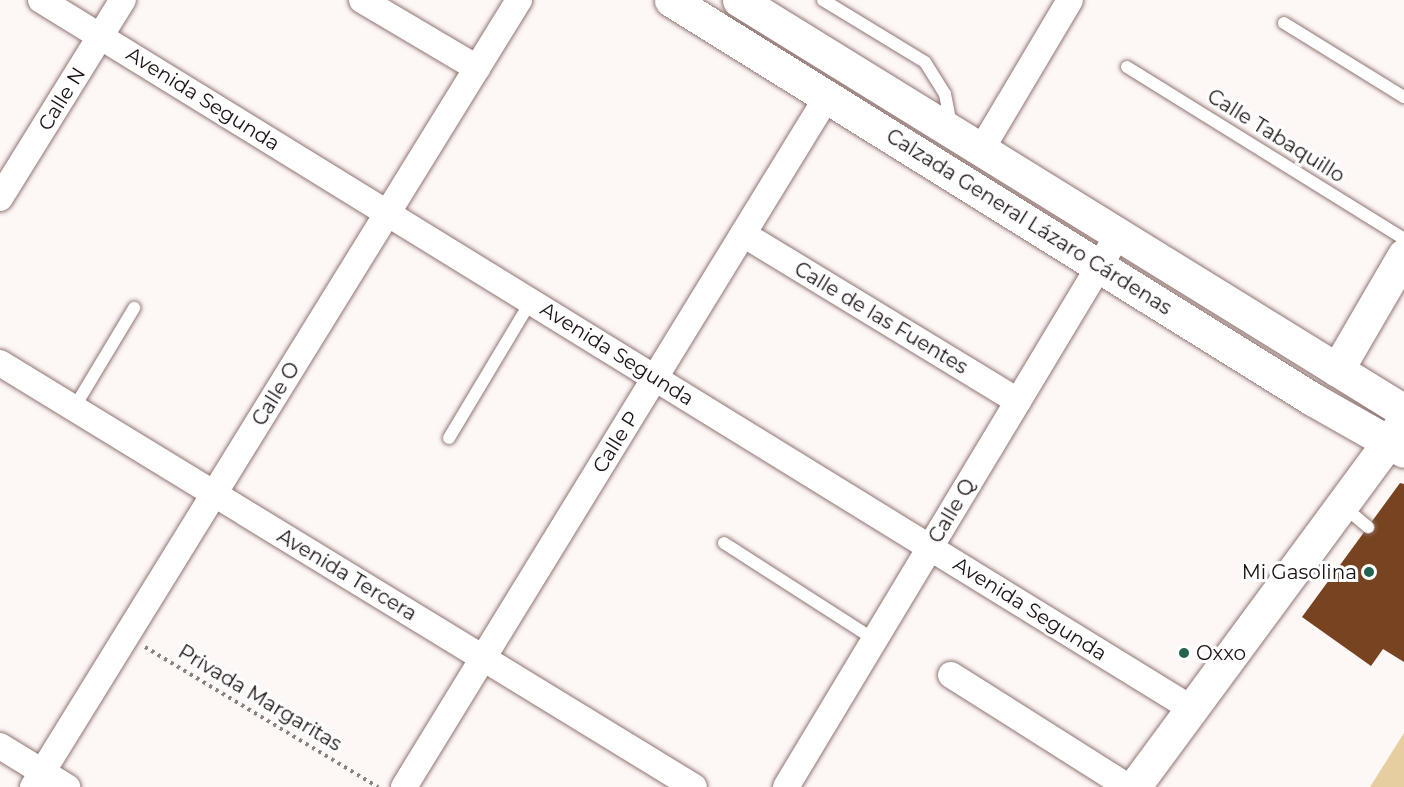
<!DOCTYPE html>
<html>
<head>
<meta charset="utf-8">
<style>
  body { margin:0 }
  #map { position:relative; width:1404px; height:787px; overflow:hidden; background:#fdf7f6; font-family:Montserrat,sans-serif }
  div>[style] { position:absolute }
  [style*='--x'] { left:calc(var(--x)*1px); top:calc(var(--y)*1px); width:calc(var(--w)*1px); rotate:calc(var(--a)*1deg) }
  .green>* { inset:0; background:#e7cea1 }
  .building>* { inset:0; background:#784320 }
  .path>* { height:4px; margin-top:-2px; transform-origin:0; background:repeating-linear-gradient(90deg,#8a8181 0 3px,transparent 0 7.5px) }
  .roads { filter:drop-shadow(0 0 2px #907572) drop-shadow(0 0 2px #907572) }
  .lane>* { height:12px; margin:-6px; padding:0 6px; transform-origin:6px; border-radius:6px; background:#fff }
  .street>* { height:26px; margin:-13px; padding:0 13px; transform-origin:13px; border-radius:13px; background:#fff }
  .secondary>* { height:33px; margin:-16.5px; padding:0 16.5px; transform-origin:16.5px; border-radius:16.5px; background:#fff }
  .primary>* { height:33px; margin:-16.5px; padding:0 16.5px; transform-origin:16.5px; border-radius:16.5px; background:#fff }
  .dots>* { width:16px; height:16px; translate:-50% -50%; box-sizing:border-box; border:3px solid #fff; border-radius:50% }
  span { translate:-50% -50%; white-space:nowrap; text-align:center; line-height:1.15; -webkit-text-stroke:6px #fff; paint-order:stroke }
  .street-label { font-size:20px; color:#1c1111 }
  .poi-label { font-size:20px; color:#1c1111 }
  .right { translate:-100% -50%; text-align:right }
  .left { translate:0 -50%; text-align:left }
</style>
</head>
<body>
<div id="map">
  <div class="green">
    <div style="clip-path:polygon(1404px 733px,1404px 787px,1370px 787px)"></div>
  </div>
  <div class="building">
    <div style="clip-path:polygon(1400px 483px,1404px 484px,1404px 662px,1383px 649px,1371px 666px,1302px 617px)"></div>
  </div>
  <div class="path">
    <div style="--x:145;--y:647;--w:272;--a:31"></div>
  </div>
  <div class="roads">
    <div class="lane">
      <div style="--x:823;--y:0;--w:119;--a:31.3"></div>
      <div style="--x:925;--y:62;--w:38;--a:58"></div>
      <div style="--x:945;--y:94;--w:31;--a:79"></div>
      <div style="--x:1284;--y:23;--w:141;--a:31.7"></div>
      <div style="--x:1127;--y:67;--w:326;--a:31.8"></div>
      <div style="--x:74;--y:408;--w:117;--a:-59"></div>
      <div style="--x:449;--y:438;--w:160;--a:-59.1"></div>
      <div style="--x:1343;--y:506;--w:33;--a:40"></div>
      <div style="--x:724;--y:543;--w:179;--a:32.7"></div>
    </div>
    <div class="street">
      <div style="--x:41;--y:0;--w:1352;--a:31.63"></div>
      <div style="--x:362;--y:0;--w:134;--a:30.6"></div>
      <div style="--x:981;--y:150;--w:174;--a:-59.3"></div>
      <div style="--x:0;--y:198;--w:233;--a:-58.2"></div>
      <div style="--x:743;--y:234;--w:322;--a:31.3"></div>
      <div style="--x:0;--y:363;--w:813;--a:31.42"></div>
      <div style="--x:951;--y:675;--w:209;--a:32.3"></div>
      <div style="--x:0;--y:746;--w:79;--a:31.5"></div>
      <div style="--x:33;--y:787;--w:925;--a:-58.3"></div>
      <div style="--x:404;--y:787;--w:809;--a:-58.49"></div>
      <div style="--x:786;--y:787;--w:644;--a:-58.98"></div>
    </div>
    <div class="secondary">
      <div style="--x:1134;--y:787;--w:455;--a:-53.6"></div>
    </div>
    <div class="primary">
      <div style="--x:671;--y:0;--w:757;--a:31.89"></div>
      <div style="--x:1314;--y:400;--w:103;--a:29.5"></div>
      <div style="--x:739;--y:0;--w:782;--a:31.72"></div>
      <div style="--x:1337;--y:370;--w:133;--a:-59.8"></div>
    </div>
  </div>
  <div class="dots">
    <div style="left:1369px;top:572px;background:#246350"></div>
    <div style="left:1184px;top:653px;background:#246350"></div>
  </div>
  <div class="street-label">
    <span style="left:62px;top:99px;rotate:-58deg">Calle N</span>
    <span style="left:203px;top:99px;rotate:32deg">Avenida Segunda</span>
    <span style="left:1276px;top:136px;rotate:32deg">Calle Tabaquillo</span>
    <span style="left:1029px;top:222px;rotate:32deg">Calzada General Lázaro Cárdenas</span>
    <span style="left:881px;top:318px;rotate:31deg">Calle de las Fuentes</span>
    <span style="left:617px;top:354px;rotate:32deg">Avenida Segunda</span>
    <span style="left:276px;top:394px;rotate:-58deg">Calle O</span>
    <span style="left:616px;top:442px;rotate:-58deg">Calle P</span>
    <span style="left:952px;top:511px;rotate:-59deg">Calle Q</span>
    <span style="left:347px;top:575px;rotate:31deg">Avenida Tercera</span>
    <span style="left:1030px;top:609px;rotate:32deg">Avenida Segunda</span>
    <span style="left:260px;top:698px;rotate:31deg">Privada Margaritas</span>
  </div>
  <div class="poi-label">
    <span class="right" style="left:1357px;top:572px">Mi Gasolina</span>
    <span class="left" style="left:1196px;top:653px">Oxxo</span>
  </div>
</div>
</body>
</html>
